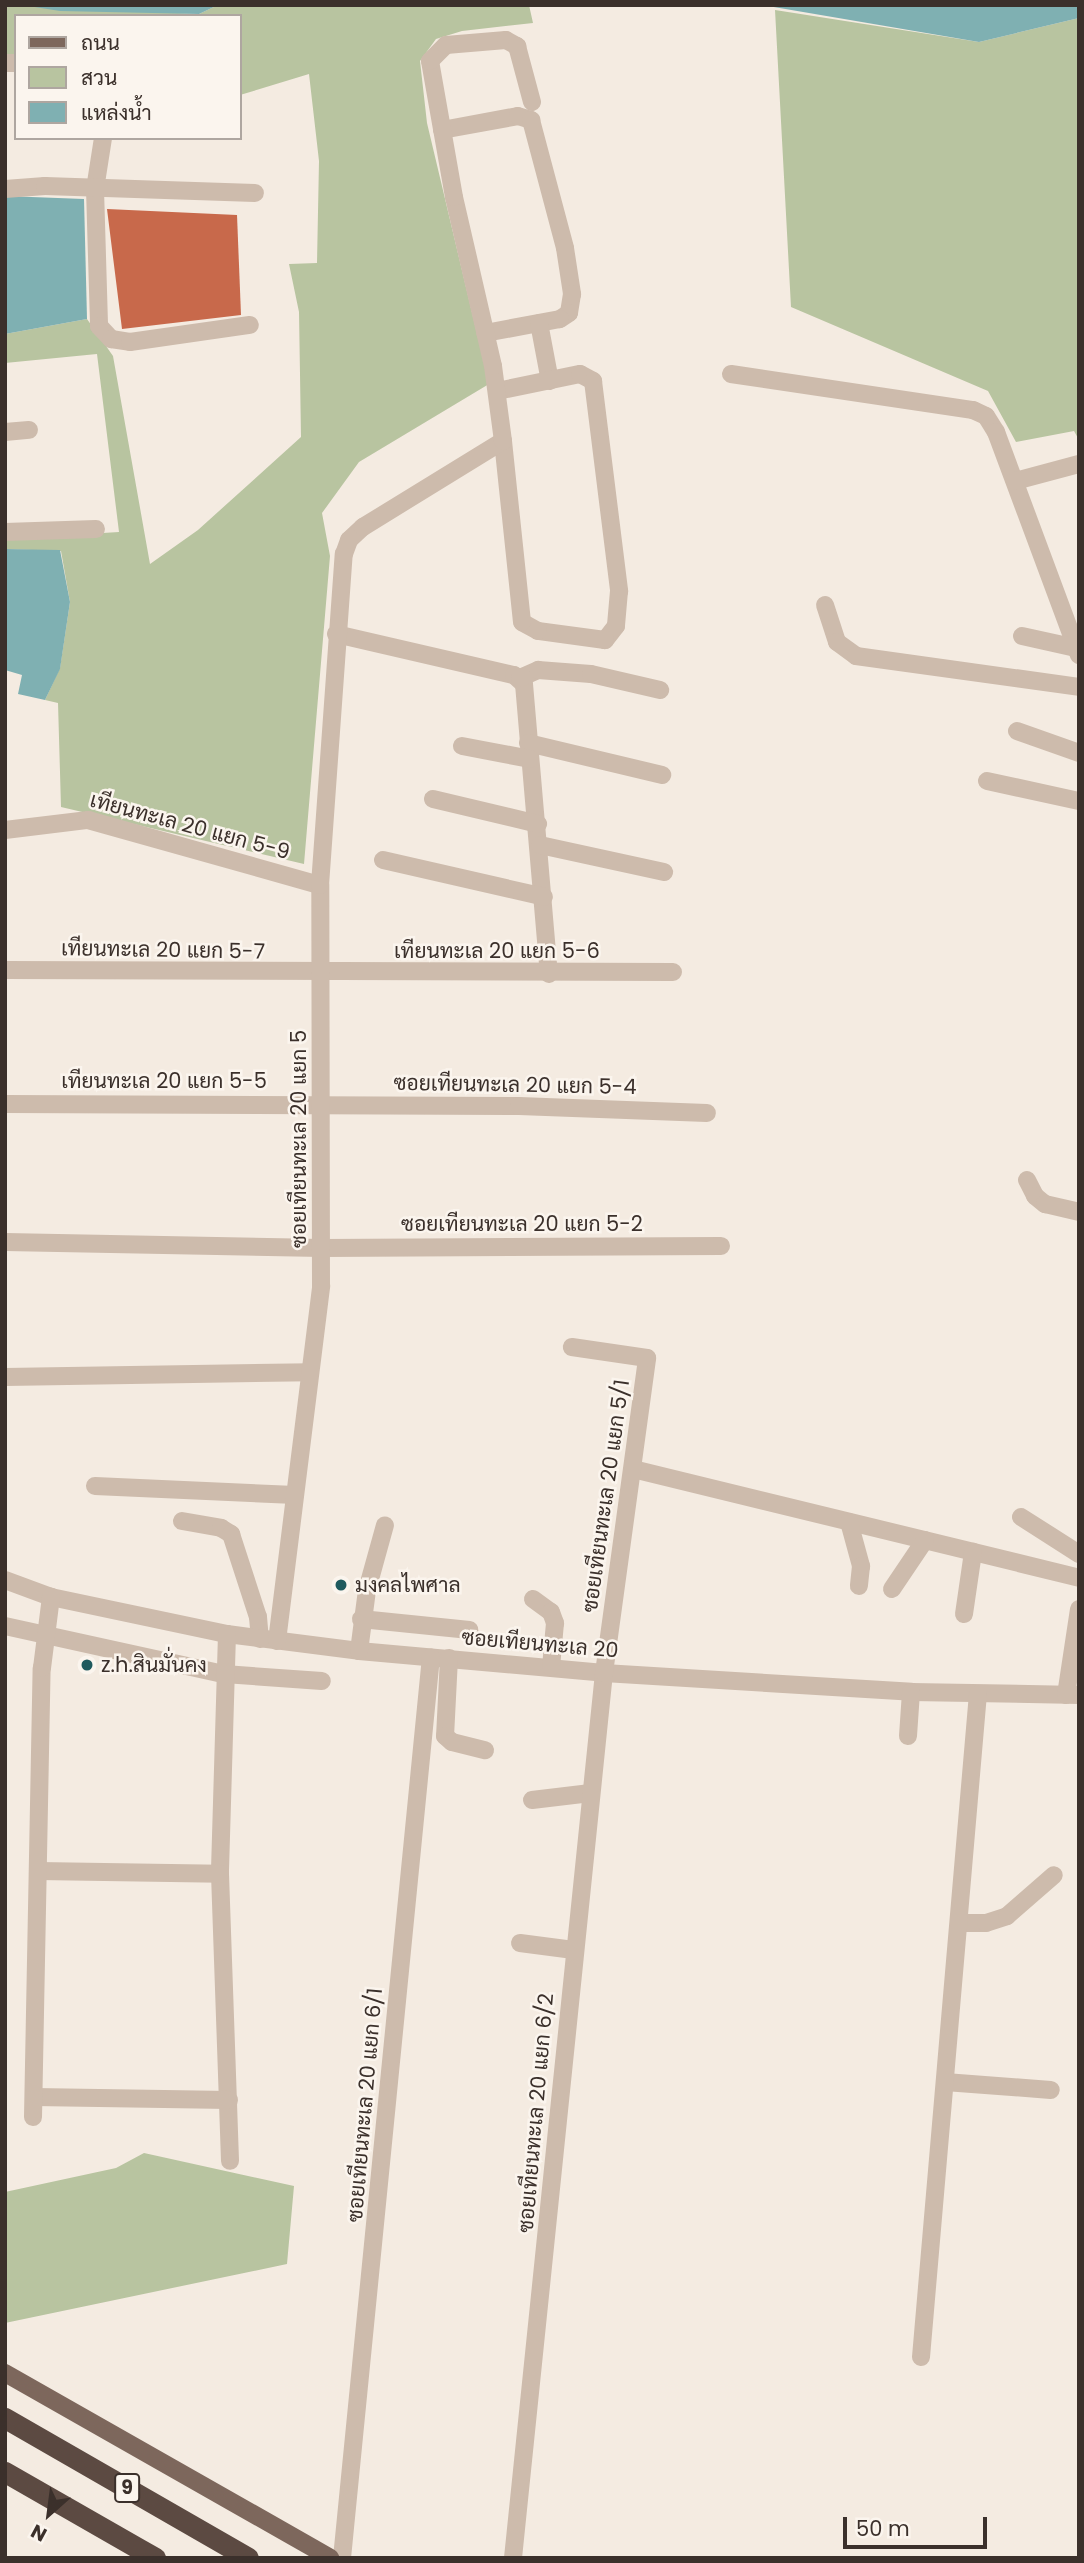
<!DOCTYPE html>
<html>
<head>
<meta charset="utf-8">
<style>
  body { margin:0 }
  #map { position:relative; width:1084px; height:2563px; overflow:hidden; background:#f4ebe1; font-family:Poppins,Sarabun,sans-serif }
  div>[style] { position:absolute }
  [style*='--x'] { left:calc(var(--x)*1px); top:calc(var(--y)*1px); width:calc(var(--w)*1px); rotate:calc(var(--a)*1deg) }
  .green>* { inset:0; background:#b8c4a0 }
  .water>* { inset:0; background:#7fb0b2 }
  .building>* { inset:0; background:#c8694b }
  .minor>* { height:18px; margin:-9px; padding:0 9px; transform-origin:9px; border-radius:9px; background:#cdbbac }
  .major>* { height:18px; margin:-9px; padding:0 9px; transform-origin:9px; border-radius:9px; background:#7d675c }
  .highway>* { height:21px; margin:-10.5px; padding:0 10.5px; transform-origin:10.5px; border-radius:10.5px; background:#5c4a42 }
  .dots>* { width:19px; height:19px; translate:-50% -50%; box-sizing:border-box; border:4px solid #fbf5ee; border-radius:50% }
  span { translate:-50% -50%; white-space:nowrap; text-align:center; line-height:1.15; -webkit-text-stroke:5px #fbf5ee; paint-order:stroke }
  .shield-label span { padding:2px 5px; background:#fbf5ee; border:2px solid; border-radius:5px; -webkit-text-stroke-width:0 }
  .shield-label { font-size:19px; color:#3b302b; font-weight:700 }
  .street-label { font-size:21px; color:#3b302b }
  .poi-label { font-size:21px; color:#3b302b }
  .left { translate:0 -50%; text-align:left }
  .frame { position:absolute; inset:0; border:7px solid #3b302b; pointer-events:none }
  .legend { position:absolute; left:14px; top:14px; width:228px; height:126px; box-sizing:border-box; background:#fbf5ee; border:2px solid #aea6a0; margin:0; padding:9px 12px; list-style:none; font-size:21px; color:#3b302b }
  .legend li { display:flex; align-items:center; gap:14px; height:35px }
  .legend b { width:35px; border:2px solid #aea6a0 }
  .north { position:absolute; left:14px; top:2479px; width:70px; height:70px; -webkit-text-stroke:5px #fbf5ee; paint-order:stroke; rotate:208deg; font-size:19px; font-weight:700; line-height:28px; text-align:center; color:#3b302b }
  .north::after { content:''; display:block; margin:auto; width:24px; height:32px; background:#3b302b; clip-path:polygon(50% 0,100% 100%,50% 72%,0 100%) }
  .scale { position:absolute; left:843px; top:2517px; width:144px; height:32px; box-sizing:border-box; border:4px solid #3b302b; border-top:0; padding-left:9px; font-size:21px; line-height:24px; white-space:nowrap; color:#3b302b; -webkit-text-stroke:5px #fbf5ee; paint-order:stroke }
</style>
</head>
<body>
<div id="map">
  <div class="green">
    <div style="clip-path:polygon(5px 5px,199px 14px,218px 5px,529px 5px,533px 23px,462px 31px,436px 39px,420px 61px,427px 123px,489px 384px,359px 462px,322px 513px,330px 556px,304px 864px,61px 807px,58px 703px,45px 700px,60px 668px,70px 602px,61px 551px,5px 549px,5px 539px,119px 532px,97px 354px,5px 363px,5px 334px,87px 319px,113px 356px,150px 564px,198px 530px,301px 437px,299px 312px,289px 264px,317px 263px,319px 161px,309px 74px,240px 95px,240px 16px,16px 16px,16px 56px,5px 55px)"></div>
    <div style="clip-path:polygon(775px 10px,979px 42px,1079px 18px,1079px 440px,1074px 431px,1016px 442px,988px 391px,791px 307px)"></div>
    <div style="clip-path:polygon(144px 2153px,294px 2186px,287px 2264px,5px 2323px,5px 2192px,116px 2168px)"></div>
  </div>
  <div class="water">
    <div style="clip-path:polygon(22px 5px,218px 5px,199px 14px,60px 11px)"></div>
    <div style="clip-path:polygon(762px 5px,1079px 5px,1079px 18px,979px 42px)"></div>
    <div style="clip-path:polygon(5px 196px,84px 199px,87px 319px,5px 334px)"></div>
    <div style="clip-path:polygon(5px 549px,60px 550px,70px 602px,60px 669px,45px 700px,18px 694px,22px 675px,5px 670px)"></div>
  </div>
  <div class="building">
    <div style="clip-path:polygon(107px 209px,237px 215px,241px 315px,122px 329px)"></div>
  </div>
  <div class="minor">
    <div style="--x:5;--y:63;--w:11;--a:0"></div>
    <div style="--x:442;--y:130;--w:77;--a:-10.4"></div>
    <div style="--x:518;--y:116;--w:14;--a:17"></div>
    <div style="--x:531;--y:120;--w:132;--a:75.1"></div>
    <div style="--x:565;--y:248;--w:47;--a:81.3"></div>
    <div style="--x:572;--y:294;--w:19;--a:99"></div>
    <div style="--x:569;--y:313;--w:11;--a:146"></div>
    <div style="--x:560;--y:319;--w:76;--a:169.4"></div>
    <div style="--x:103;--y:138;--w:52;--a:98.9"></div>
    <div style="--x:95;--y:189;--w:137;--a:88.3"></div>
    <div style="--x:99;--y:326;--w:18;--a:47"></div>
    <div style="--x:111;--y:339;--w:19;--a:9"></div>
    <div style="--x:130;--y:342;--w:121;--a:-8.1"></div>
    <div style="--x:5;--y:189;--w:40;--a:-4.3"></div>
    <div style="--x:45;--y:186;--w:210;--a:1.9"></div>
    <div style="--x:539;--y:323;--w:59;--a:79.3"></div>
    <div style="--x:731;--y:374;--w:245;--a:8.5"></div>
    <div style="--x:973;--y:410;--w:14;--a:25"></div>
    <div style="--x:986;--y:416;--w:19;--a:58"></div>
    <div style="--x:996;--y:432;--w:238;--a:69.6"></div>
    <div style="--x:497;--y:391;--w:85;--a:-11.6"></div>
    <div style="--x:580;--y:374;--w:15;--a:28"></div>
    <div style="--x:593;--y:381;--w:212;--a:82.9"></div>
    <div style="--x:619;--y:591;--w:35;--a:95"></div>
    <div style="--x:616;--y:626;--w:18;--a:128"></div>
    <div style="--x:605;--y:640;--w:68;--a:-172.3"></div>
    <div style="--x:538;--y:631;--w:18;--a:-151"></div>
    <div style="--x:522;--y:622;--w:182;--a:-96"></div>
    <div style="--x:5;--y:432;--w:24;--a:-5"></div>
    <div style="--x:1015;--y:481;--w:66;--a:-14.9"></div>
    <div style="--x:5;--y:532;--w:91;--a:-1.9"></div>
    <div style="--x:825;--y:605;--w:39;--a:72"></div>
    <div style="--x:837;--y:642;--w:24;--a:36"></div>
    <div style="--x:856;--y:656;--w:225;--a:7.9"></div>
    <div style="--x:336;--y:634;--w:183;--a:13"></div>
    <div style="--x:514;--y:675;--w:13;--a:42"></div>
    <div style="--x:524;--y:684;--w:291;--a:85.1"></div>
    <div style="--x:1022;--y:636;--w:55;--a:12.5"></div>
    <div style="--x:520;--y:678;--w:20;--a:-24"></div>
    <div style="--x:538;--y:670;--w:53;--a:4.3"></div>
    <div style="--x:591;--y:674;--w:71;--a:13.1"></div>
    <div style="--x:1017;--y:731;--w:66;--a:19.5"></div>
    <div style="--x:528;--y:743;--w:138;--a:13.4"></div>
    <div style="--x:462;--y:746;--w:69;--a:10.8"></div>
    <div style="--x:987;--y:781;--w:94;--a:12.3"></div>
    <div style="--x:433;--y:799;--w:108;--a:13.4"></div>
    <div style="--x:5;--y:830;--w:84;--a:-6.9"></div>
    <div style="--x:88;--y:820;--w:241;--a:15.7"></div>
    <div style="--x:540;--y:845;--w:127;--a:12.3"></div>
    <div style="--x:383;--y:860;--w:165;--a:12.9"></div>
    <div style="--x:5;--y:970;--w:668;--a:0.17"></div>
    <div style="--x:5;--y:1104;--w:514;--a:0.22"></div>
    <div style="--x:519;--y:1106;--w:188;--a:2.1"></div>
    <div style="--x:1027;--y:1180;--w:18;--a:63"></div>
    <div style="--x:1035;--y:1196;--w:13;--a:39"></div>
    <div style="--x:1045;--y:1204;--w:35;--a:13"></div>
    <div style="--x:5;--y:1242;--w:317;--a:1.1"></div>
    <div style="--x:322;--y:1248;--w:399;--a:-0.3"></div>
    <div style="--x:5;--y:1377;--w:305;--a:-0.9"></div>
    <div style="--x:633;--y:1469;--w:459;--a:13.7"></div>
    <div style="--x:95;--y:1486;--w:200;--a:2.6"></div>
    <div style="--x:1021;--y:1517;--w:69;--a:32.5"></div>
    <div style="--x:182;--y:1521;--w:40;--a:10"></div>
    <div style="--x:221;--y:1528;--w:12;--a:31"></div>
    <div style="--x:231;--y:1534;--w:87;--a:72"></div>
    <div style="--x:258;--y:1617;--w:22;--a:85"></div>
    <div style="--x:849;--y:1522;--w:46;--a:74.7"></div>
    <div style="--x:861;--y:1566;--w:20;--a:96"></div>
    <div style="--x:5;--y:1580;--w:49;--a:20.3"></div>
    <div style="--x:51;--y:1597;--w:180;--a:11.9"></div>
    <div style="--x:227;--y:1634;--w:133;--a:7.3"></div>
    <div style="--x:359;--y:1651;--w:246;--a:5.1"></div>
    <div style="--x:604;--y:1673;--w:308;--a:3.5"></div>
    <div style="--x:911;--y:1692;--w:168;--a:1"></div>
    <div style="--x:892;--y:1589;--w:59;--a:-56"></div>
    <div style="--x:533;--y:1599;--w:22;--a:36"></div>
    <div style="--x:551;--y:1612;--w:12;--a:70"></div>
    <div style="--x:555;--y:1623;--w:44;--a:95.2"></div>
    <div style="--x:964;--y:1614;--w:63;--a:-81.7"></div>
    <div style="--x:361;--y:1619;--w:109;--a:5.8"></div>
    <div style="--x:5;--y:1626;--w:224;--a:12.4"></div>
    <div style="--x:224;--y:1674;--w:98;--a:4.1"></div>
    <div style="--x:227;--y:1634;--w:240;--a:91.7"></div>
    <div style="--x:220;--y:1874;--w:287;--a:88"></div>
    <div style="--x:277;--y:1641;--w:358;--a:-82.9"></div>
    <div style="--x:321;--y:1286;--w:401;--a:-90.1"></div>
    <div style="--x:320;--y:885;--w:332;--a:-85.9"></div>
    <div style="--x:344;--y:554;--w:15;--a:-70"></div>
    <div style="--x:349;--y:540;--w:19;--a:-43"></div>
    <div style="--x:363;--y:527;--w:164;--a:-31.6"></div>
    <div style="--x:503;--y:441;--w:76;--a:-97.6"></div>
    <div style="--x:493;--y:366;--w:173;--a:-103"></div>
    <div style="--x:454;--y:197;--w:138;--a:-100"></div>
    <div style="--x:430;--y:61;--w:23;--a:-45"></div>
    <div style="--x:446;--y:45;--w:60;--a:-4.8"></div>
    <div style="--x:506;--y:40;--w:13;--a:29"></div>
    <div style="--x:517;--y:46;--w:58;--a:75"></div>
    <div style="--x:359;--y:1651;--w:62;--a:-82.5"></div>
    <div style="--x:367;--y:1590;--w:67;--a:-74.5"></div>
    <div style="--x:449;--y:1658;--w:78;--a:92.9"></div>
    <div style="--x:445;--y:1736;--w:9;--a:41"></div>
    <div style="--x:452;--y:1742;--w:34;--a:14"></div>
    <div style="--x:1066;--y:1695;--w:87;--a:-81.4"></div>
    <div style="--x:908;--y:1736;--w:44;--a:-86.1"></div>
    <div style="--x:532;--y:1800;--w:59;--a:-6.8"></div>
    <div style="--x:38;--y:1871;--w:182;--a:0.9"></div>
    <div style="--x:960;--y:1923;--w:26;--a:0"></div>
    <div style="--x:986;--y:1923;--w:22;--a:-18"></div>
    <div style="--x:1007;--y:1916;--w:62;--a:-41.1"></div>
    <div style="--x:520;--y:1943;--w:54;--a:7.4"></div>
    <div style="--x:945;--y:2082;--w:106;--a:4.3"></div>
    <div style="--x:34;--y:2097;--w:195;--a:0.9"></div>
    <div style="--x:33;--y:2117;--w:449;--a:-88.9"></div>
    <div style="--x:42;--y:1668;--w:72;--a:-82.8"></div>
    <div style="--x:921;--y:2357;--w:665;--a:-85.09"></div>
    <div style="--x:342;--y:2558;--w:905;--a:-84.36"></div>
    <div style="--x:513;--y:2558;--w:890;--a:-84.13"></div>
    <div style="--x:604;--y:1673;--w:318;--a:-82.2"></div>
    <div style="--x:647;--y:1358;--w:76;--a:-171.7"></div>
  </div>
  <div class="major">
    <div style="--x:5;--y:2373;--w:374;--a:29.6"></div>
  </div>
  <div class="highway">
    <div style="--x:5;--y:2418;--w:280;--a:29.9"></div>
    <div style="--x:5;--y:2472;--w:173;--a:29.8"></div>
  </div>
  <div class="dots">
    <div style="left:341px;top:1585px;background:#1f5a5e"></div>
    <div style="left:87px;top:1665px;background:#1f5a5e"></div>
  </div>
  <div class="shield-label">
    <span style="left:127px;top:2488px">9</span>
  </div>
  <div class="street-label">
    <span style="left:190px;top:826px;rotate:15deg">เทียนทะเล 20 แยก 5-9</span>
    <span style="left:163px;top:950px;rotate:1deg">เทียนทะเล 20 แยก 5-7</span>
    <span style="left:497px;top:951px">เทียนทะเล 20 แยก 5-6</span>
    <span style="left:164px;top:1081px">เทียนทะเล 20 แยก 5-5</span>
    <span style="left:515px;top:1085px;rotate:1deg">ซอยเทียนทะเล 20 แยก 5-4</span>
    <span style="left:299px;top:1139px;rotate:-90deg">ซอยเทียนทะเล 20 แยก 5</span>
    <span style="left:522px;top:1224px">ซอยเทียนทะเล 20 แยก 5-2</span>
    <span style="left:606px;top:1496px;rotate:-82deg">ซอยเทียนทะเล 20 แยก 5/1</span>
    <span style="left:540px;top:1644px;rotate:5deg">ซอยเทียนทะเล 20</span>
    <span style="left:365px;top:2105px;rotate:-85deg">ซอยเทียนทะเล 20 แยก 6/1</span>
    <span style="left:536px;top:2113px;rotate:-85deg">ซอยเทียนทะเล 20 แยก 6/2</span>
  </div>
  <div class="poi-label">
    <span class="left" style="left:355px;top:1585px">มงคลไพศาล</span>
    <span class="left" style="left:101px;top:1665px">z.h.สินมั่นคง</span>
  </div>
  <div class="frame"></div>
  <ul class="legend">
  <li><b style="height:9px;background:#7d675c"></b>ถนน</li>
  <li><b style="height:19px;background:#b8c4a0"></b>สวน</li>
  <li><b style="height:19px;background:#7fb0b2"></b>แหล่งน้ำ</li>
  </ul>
  <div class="north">N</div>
  <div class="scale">50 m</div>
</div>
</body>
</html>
